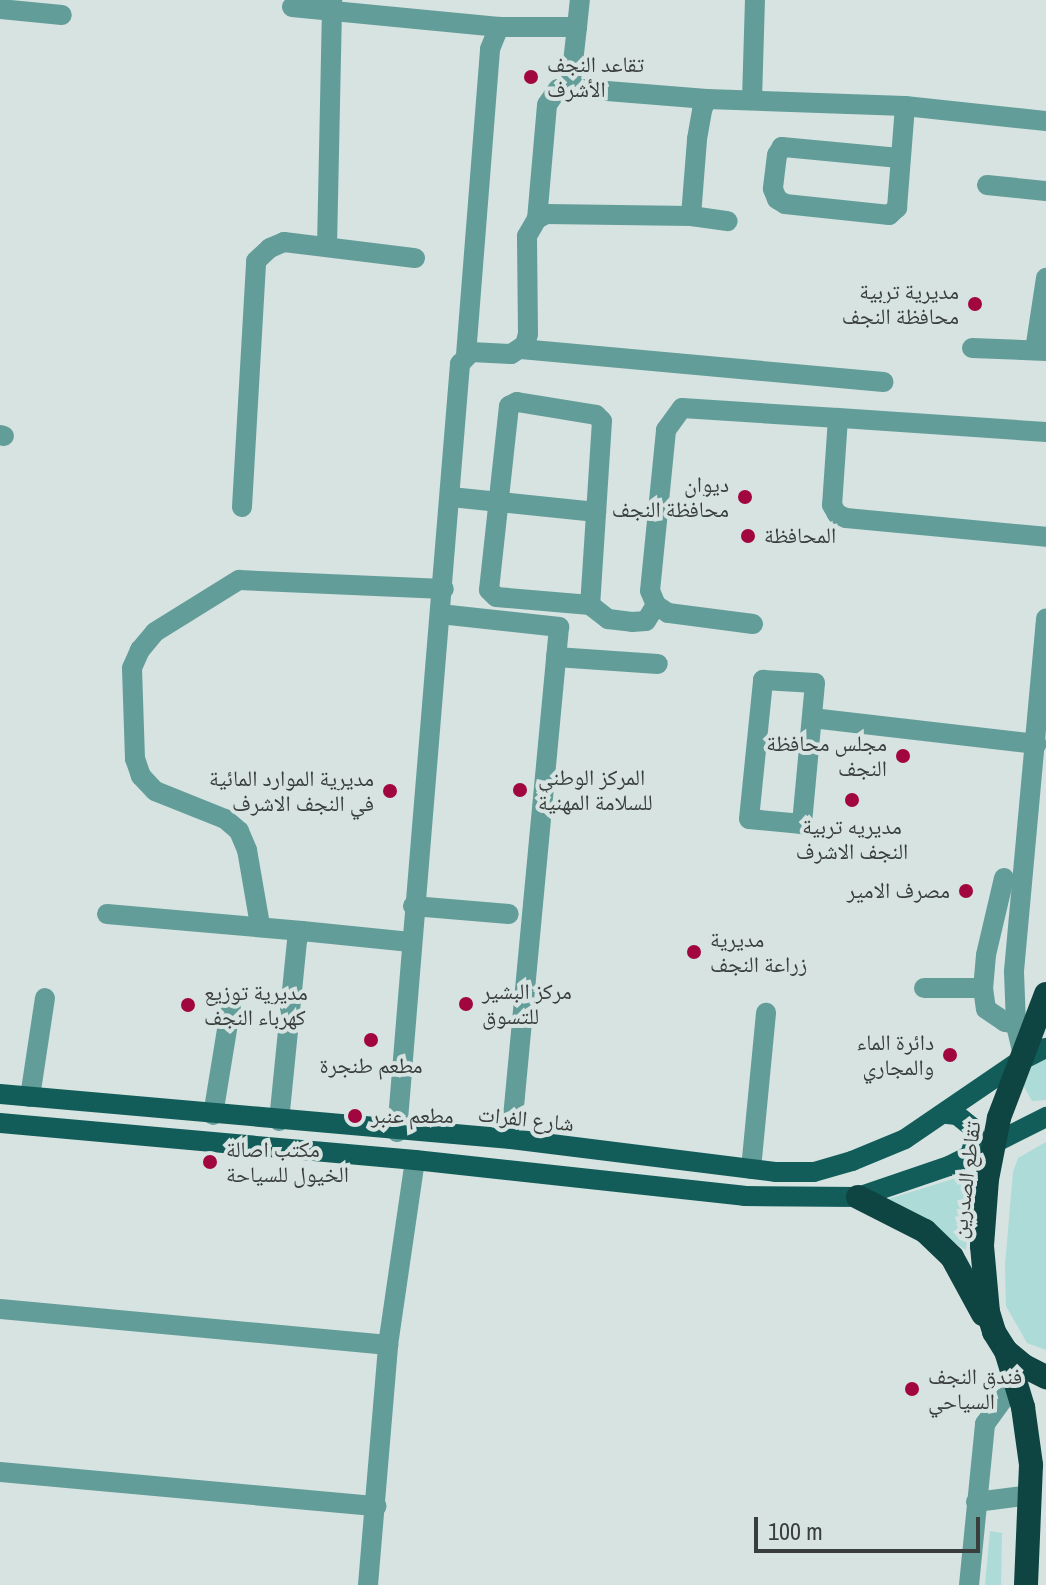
<!DOCTYPE html>
<html>
<head>
<meta charset="utf-8">
<style>
  body { margin:0 }
  #map { position:relative; width:1046px; height:1585px; overflow:hidden; background:#d6e3e1; font-family:"Archivo Narrow","Noto Naskh Arabic",sans-serif }
  div>[style] { position:absolute }
  [style*='--x'] { left:calc(var(--x)*1px); top:calc(var(--y)*1px); width:calc(var(--w)*1px); rotate:calc(var(--a)*1deg) }
  .green>* { inset:0; background:#acdbd8 }
  .minor>* { height:20px; margin:-10px; padding:0 10px; transform-origin:10px; border-radius:10px; background:#639d99 }
  .major>* { height:20px; margin:-10px; padding:0 10px; transform-origin:10px; border-radius:10px; background:#125d59 }
  .highway>* { height:24px; margin:-12px; padding:0 12px; transform-origin:12px; border-radius:12px; background:#0e4441 }
  .dots>* { width:22px; height:22px; translate:-50% -50%; box-sizing:border-box; border:4px solid #d6e3e1; border-radius:50% }
  span { translate:-50% -50%; white-space:nowrap; text-align:center; line-height:1.15; -webkit-text-stroke:8px #d6e3e1; paint-order:stroke }
  .poi-label { font-size:22px; color:#393e3d }
  .left { translate:0 -50%; text-align:left }
  .right { translate:-100% -50%; text-align:right }
  .street-label { font-size:22px; color:#393e3d }
  .scale { position:absolute; left:754px; top:1517px; width:226px; height:36px; box-sizing:border-box; border:4px solid #393e3d; border-top:0; padding-left:10px; font-size:24px; line-height:28px; white-space:nowrap; color:#393e3d; -webkit-text-stroke:6px #d6e3e1; paint-order:stroke }
</style>
</head>
<body>
<div id="map">
  <div class="green">
    <div style="clip-path:polygon(1046px 1056px,1046px 1100px,1032px 1101px,1022px 1083px,1026px 1071px)"></div>
    <div style="clip-path:polygon(1046px 1142px,1046px 1350px,1027px 1343px,1006px 1306px,1005px 1265px,1013px 1172px,1018px 1158px)"></div>
    <div style="clip-path:polygon(972px 1173px,966px 1250px,882px 1201px)"></div>
    <div style="clip-path:polygon(990px 1531px,1002px 1533px,1001px 1585px,985px 1585px)"></div>
  </div>
  <div class="minor">
    <div style="--x:292;--y:7;--w:208;--a:5.5"></div>
    <div style="--x:0;--y:9;--w:62;--a:5.5"></div>
    <div style="--x:577;--y:27;--w:27;--a:-84"></div>
    <div style="--x:570;--y:88;--w:137;--a:4.6"></div>
    <div style="--x:752;--y:100;--w:100;--a:-88.3"></div>
    <div style="--x:899;--y:158;--w:118;--a:-174.6"></div>
    <div style="--x:782;--y:147;--w:9;--a:122"></div>
    <div style="--x:777;--y:155;--w:34;--a:97"></div>
    <div style="--x:773;--y:189;--w:11;--a:68"></div>
    <div style="--x:777;--y:199;--w:9;--a:32"></div>
    <div style="--x:785;--y:204;--w:105;--a:6"></div>
    <div style="--x:889;--y:215;--w:11;--a:-41"></div>
    <div style="--x:897;--y:208;--w:102;--a:-85.5"></div>
    <div style="--x:987;--y:185;--w:59;--a:5.8"></div>
    <div style="--x:691;--y:216;--w:77;--a:-85.5"></div>
    <div style="--x:697;--y:139;--w:29;--a:-80"></div>
    <div style="--x:702;--y:110;--w:12;--a:-66"></div>
    <div style="--x:707;--y:99;--w:198;--a:2"></div>
    <div style="--x:905;--y:106;--w:142;--a:6.1"></div>
    <div style="--x:327;--y:247;--w:247;--a:-88.8"></div>
    <div style="--x:972;--y:348;--w:74;--a:2.3"></div>
    <div style="--x:521;--y:349;--w:364;--a:5.2"></div>
    <div style="--x:1035;--y:350;--w:73;--a:-81.3"></div>
    <div style="--x:466;--y:355;--w:307;--a:-85.5"></div>
    <div style="--x:490;--y:49;--w:24;--a:-68"></div>
    <div style="--x:499;--y:27;--w:78;--a:0"></div>
    <div style="--x:577;--y:27;--w:61;--a:96.5"></div>
    <div style="--x:570;--y:88;--w:12;--a:175"></div>
    <div style="--x:558;--y:89;--w:19;--a:125"></div>
    <div style="--x:547;--y:105;--w:114;--a:95"></div>
    <div style="--x:517;--y:402;--w:80;--a:9.3"></div>
    <div style="--x:596;--y:415;--w:8;--a:45"></div>
    <div style="--x:602;--y:421;--w:184;--a:93.7"></div>
    <div style="--x:590;--y:605;--w:94;--a:-175.1"></div>
    <div style="--x:496;--y:597;--w:10;--a:-135"></div>
    <div style="--x:489;--y:590;--w:185;--a:-83.8"></div>
    <div style="--x:509;--y:406;--w:9;--a:-27"></div>
    <div style="--x:1046;--y:432;--w:208;--a:-176.1"></div>
    <div style="--x:838;--y:418;--w:87;--a:93.9"></div>
    <div style="--x:832;--y:505;--w:10;--a:61"></div>
    <div style="--x:837;--y:514;--w:10;--a:24"></div>
    <div style="--x:846;--y:518;--w:201;--a:5.4"></div>
    <div style="--x:0;--y:435;--w:4;--a:14"></div>
    <div style="--x:451;--y:497;--w:146;--a:5.9"></div>
    <div style="--x:242;--y:507;--w:246;--a:-86.7"></div>
    <div style="--x:256;--y:261;--w:19;--a:-43"></div>
    <div style="--x:270;--y:248;--w:15;--a:-23"></div>
    <div style="--x:284;--y:242;--w:132;--a:7"></div>
    <div style="--x:590;--y:605;--w:23;--a:38"></div>
    <div style="--x:608;--y:619;--w:24;--a:7"></div>
    <div style="--x:632;--y:622;--w:14;--a:-4"></div>
    <div style="--x:646;--y:621;--w:19;--a:-58"></div>
    <div style="--x:440;--y:614;--w:120;--a:6.2"></div>
    <div style="--x:559;--y:627;--w:514;--a:95.36"></div>
    <div style="--x:753;--y:624;--w:86;--a:-172.6"></div>
    <div style="--x:668;--y:613;--w:14;--a:-146"></div>
    <div style="--x:656;--y:605;--w:15;--a:-113"></div>
    <div style="--x:650;--y:591;--w:162;--a:-84.3"></div>
    <div style="--x:666;--y:430;--w:27;--a:-54"></div>
    <div style="--x:682;--y:408;--w:156;--a:3.7"></div>
    <div style="--x:556;--y:657;--w:102;--a:3.9"></div>
    <div style="--x:763;--y:680;--w:52;--a:3.3"></div>
    <div style="--x:815;--y:683;--w:142;--a:95.3"></div>
    <div style="--x:802;--y:824;--w:53;--a:-174.6"></div>
    <div style="--x:749;--y:819;--w:140;--a:-84.2"></div>
    <div style="--x:812;--y:718;--w:226;--a:6.6"></div>
    <div style="--x:1004;--y:878;--w:79;--a:103.2"></div>
    <div style="--x:986;--y:955;--w:33;--a:95"></div>
    <div style="--x:983;--y:988;--w:21;--a:82"></div>
    <div style="--x:986;--y:1009;--w:23;--a:34"></div>
    <div style="--x:1005;--y:1022;--w:11;--a:10"></div>
    <div style="--x:413;--y:906;--w:96;--a:4.8"></div>
    <div style="--x:107;--y:914;--w:196;--a:5"></div>
    <div style="--x:260;--y:925;--w:76;--a:-99.8"></div>
    <div style="--x:247;--y:850;--w:21;--a:-113"></div>
    <div style="--x:239;--y:831;--w:18;--a:-139"></div>
    <div style="--x:225;--y:819;--w:75;--a:-158.2"></div>
    <div style="--x:155;--y:791;--w:21;--a:-133"></div>
    <div style="--x:141;--y:776;--w:18;--a:-109"></div>
    <div style="--x:135;--y:759;--w:91;--a:-91.9"></div>
    <div style="--x:132;--y:668;--w:20;--a:-66"></div>
    <div style="--x:140;--y:650;--w:23;--a:-50"></div>
    <div style="--x:155;--y:632;--w:99;--a:-31.8"></div>
    <div style="--x:239;--y:580;--w:205;--a:2.5"></div>
    <div style="--x:924;--y:988;--w:59;--a:0"></div>
    <div style="--x:1022;--y:1051;--w:28;--a:-103"></div>
    <div style="--x:1016;--y:1024;--w:53;--a:-92.2"></div>
    <div style="--x:1014;--y:971;--w:354;--a:-84.8"></div>
    <div style="--x:30;--y:1097;--w:100;--a:-81.4"></div>
    <div style="--x:213;--y:1115;--w:111;--a:-80.7"></div>
    <div style="--x:279;--y:1121;--w:182;--a:-84.3"></div>
    <div style="--x:297;--y:940;--w:10;--a:-61"></div>
    <div style="--x:302;--y:931;--w:109;--a:5.8"></div>
    <div style="--x:397;--y:1132;--w:771;--a:-85.31"></div>
    <div style="--x:460;--y:364;--w:16;--a:-47"></div>
    <div style="--x:471;--y:352;--w:40;--a:2.9"></div>
    <div style="--x:511;--y:354;--w:17;--a:-33"></div>
    <div style="--x:525;--y:345;--w:11;--a:-75"></div>
    <div style="--x:528;--y:334;--w:98;--a:-90.6"></div>
    <div style="--x:527;--y:236;--w:20;--a:-60"></div>
    <div style="--x:537;--y:219;--w:10;--a:-29"></div>
    <div style="--x:546;--y:214;--w:145;--a:0.8"></div>
    <div style="--x:691;--y:216;--w:37;--a:8"></div>
    <div style="--x:751;--y:1169;--w:157;--a:-84.5"></div>
    <div style="--x:0;--y:1309;--w:390;--a:5.3"></div>
    <div style="--x:0;--y:1472;--w:378;--a:5.2"></div>
    <div style="--x:976;--y:1502;--w:55;--a:-7.3"></div>
    <div style="--x:368;--y:1585;--w:241;--a:-85.2"></div>
    <div style="--x:388;--y:1345;--w:187;--a:-81.7"></div>
    <div style="--x:969;--y:1585;--w:162;--a:-84.3"></div>
    <div style="--x:985;--y:1424;--w:32;--a:-54"></div>
    <div style="--x:1004;--y:1398;--w:17;--a:-33"></div>
  </div>
  <div class="major">
    <div style="--x:0;--y:1094;--w:513;--a:5.03"></div>
    <div style="--x:511;--y:1139;--w:266;--a:7.1"></div>
    <div style="--x:775;--y:1172;--w:39;--a:0"></div>
    <div style="--x:814;--y:1172;--w:40;--a:-16"></div>
    <div style="--x:852;--y:1161;--w:57;--a:-22.5"></div>
    <div style="--x:905;--y:1139;--w:137;--a:-34.3"></div>
    <div style="--x:1018;--y:1062;--w:31;--a:-27"></div>
    <div style="--x:947;--y:1114;--w:10;--a:6"></div>
    <div style="--x:957;--y:1115;--w:19;--a:39"></div>
    <div style="--x:972;--y:1127;--w:10;--a:73"></div>
    <div style="--x:975;--y:1137;--w:20;--a:105"></div>
    <div style="--x:0;--y:1123;--w:417;--a:5.1"></div>
    <div style="--x:415;--y:1160;--w:331;--a:6.2"></div>
    <div style="--x:744;--y:1196;--w:114;--a:0.5"></div>
    <div style="--x:858;--y:1197;--w:96;--a:-18.8"></div>
    <div style="--x:949;--y:1166;--w:109;--a:-26.8"></div>
  </div>
  <div class="highway">
    <div style="--x:1046;--y:994;--w:133;--a:110.8"></div>
    <div style="--x:999;--y:1118;--w:62;--a:101.1"></div>
    <div style="--x:987;--y:1179;--w:67;--a:94.3"></div>
    <div style="--x:982;--y:1246;--w:66;--a:84.8"></div>
    <div style="--x:988;--y:1312;--w:21;--a:73"></div>
    <div style="--x:994;--y:1332;--w:22;--a:58"></div>
    <div style="--x:1006;--y:1351;--w:23;--a:40"></div>
    <div style="--x:1024;--y:1366;--w:25;--a:27"></div>
    <div style="--x:858;--y:1197;--w:75;--a:26.9"></div>
    <div style="--x:925;--y:1231;--w:37;--a:44"></div>
    <div style="--x:952;--y:1257;--w:65;--a:61.5"></div>
    <div style="--x:1006;--y:1351;--w:59;--a:73.1"></div>
    <div style="--x:1023;--y:1407;--w:59;--a:82.1"></div>
    <div style="--x:1031;--y:1465;--w:120;--a:92.4"></div>
  </div>
  <div class="dots">
    <div style="left:531px;top:77px;background:#a2063f"></div>
    <div style="left:975px;top:304px;background:#a2063f"></div>
    <div style="left:745px;top:497px;background:#a2063f"></div>
    <div style="left:748px;top:536px;background:#a2063f"></div>
    <div style="left:903px;top:756px;background:#a2063f"></div>
    <div style="left:520px;top:790px;background:#a2063f"></div>
    <div style="left:390px;top:791px;background:#a2063f"></div>
    <div style="left:852px;top:800px;background:#a2063f"></div>
    <div style="left:966px;top:891px;background:#a2063f"></div>
    <div style="left:694px;top:952px;background:#a2063f"></div>
    <div style="left:466px;top:1004px;background:#a2063f"></div>
    <div style="left:188px;top:1005px;background:#a2063f"></div>
    <div style="left:371px;top:1040px;background:#a2063f"></div>
    <div style="left:950px;top:1055px;background:#a2063f"></div>
    <div style="left:355px;top:1116px;background:#a2063f"></div>
    <div style="left:210px;top:1162px;background:#a2063f"></div>
    <div style="left:912px;top:1389px;background:#a2063f"></div>
  </div>
  <div class="poi-label">
    <span class="left" style="left:547px;top:77px">تقاعد النجف<br>الأشرف</span>
    <span class="right" style="left:959px;top:304px">مديرية تربية<br>محافظة النجف</span>
    <span class="right" style="left:729px;top:497px">ديوان<br>محافظة النجف</span>
    <span class="left" style="left:764px;top:536px">المحافظة</span>
    <span class="right" style="left:887px;top:756px">مجلس محافظة<br>النجف</span>
    <span class="left" style="left:538px;top:790px">المركز الوطني<br>للسلامة المهنية</span>
    <span class="right" style="left:374px;top:791px">مديرية الموارد المائية<br>في النجف الاشرف</span>
    <span style="left:852px;top:839px">مديريه تربية<br>النجف الاشرف</span>
    <span class="right" style="left:950px;top:891px">مصرف الامير</span>
    <span class="left" style="left:710px;top:952px">مديرية<br>زراعة النجف</span>
    <span class="left" style="left:482px;top:1004px">مركز البشير<br>للتسوق</span>
    <span class="left" style="left:204px;top:1005px">مديرية توزيع<br>كهرباء النجف</span>
    <span class="right" style="left:934px;top:1055px">دائرة الماء<br>والمجاري</span>
    <span style="left:371px;top:1066px">مطعم طنجرة</span>
    <span class="left" style="left:371px;top:1116px">مطعم عنبر</span>
    <span class="left" style="left:226px;top:1162px">مكتب اصالة<br>الخيول للسياحة</span>
    <span class="left" style="left:928px;top:1389px">فندق النجف<br>السياحي</span>
  </div>
  <div class="street-label">
    <span style="left:526px;top:1119px;rotate:6deg">شارع الفرات</span>
    <span style="left:966px;top:1180px;rotate:-83deg">تقاطع الصدرين</span>
  </div>
  <div class="scale">100 m</div>
</div>
</body>
</html>
